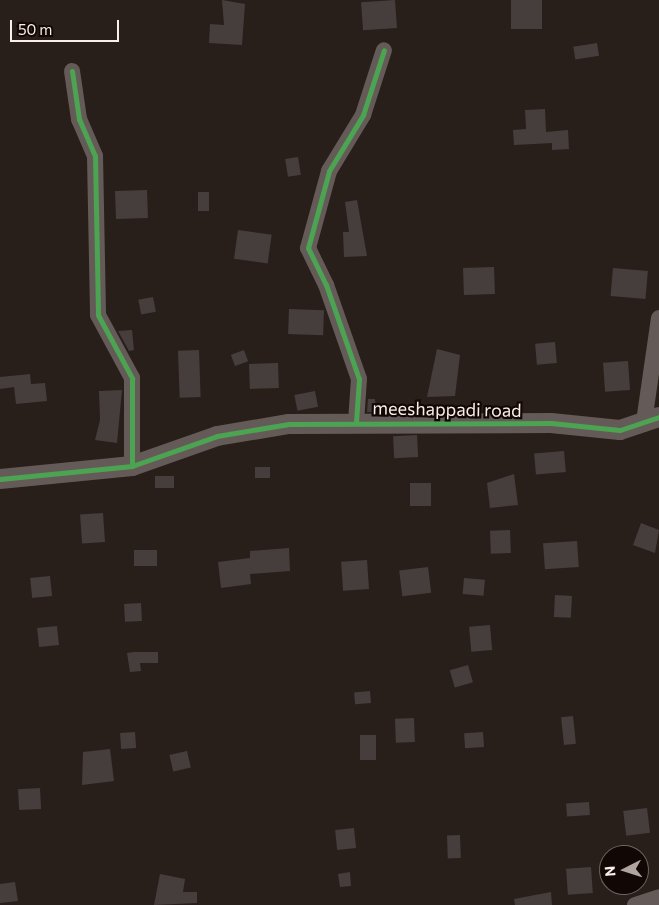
<!DOCTYPE html>
<html>
<head>
<meta charset="utf-8">
<style>
  body { margin:0 }
  #map { position:relative; width:659px; height:905px; overflow:hidden; background:#291f1a; font-family:Commissioner,sans-serif }
  div>[style] { position:absolute }
  [style*='--x'] { left:calc(var(--x)*1px); top:calc(var(--y)*1px); width:calc(var(--w)*1px); rotate:calc(var(--a)*1deg) }
  .building>* { inset:0; background:#463d3d; transform-origin:0 0 }
  .minor>* { height:16px; margin:-8px; padding:0 8px; transform-origin:8px; border-radius:8px; background:#645b58 }
  .tertiary>* { height:20px; margin:-10px; padding:0 10px; transform-origin:10px; border-radius:10px; background:#645b58 }
  .cycleway>* { height:5px; margin:-2.5px; padding:0 2.5px; transform-origin:2.5px; border-radius:2.5px; background:#4ca352 }
  span { translate:-50% -50%; white-space:nowrap; text-align:center; line-height:1.15; -webkit-text-stroke:4.5px #110806; paint-order:stroke }
  .street-label { font-size:18px; color:#fbede7 }
  .north { position:absolute; left:599px; top:845px; width:50px; height:50px; box-sizing:border-box; background:#110806; border:1px solid #6f6460; border-radius:50%; rotate:265deg; font-size:14px; font-weight:700; line-height:20px; text-align:center; color:#fbede7 }
  .north::after { content:''; display:block; margin:auto; width:18px; height:22px; background:#b2a59f; clip-path:polygon(50% 0,100% 100%,50% 72%,0 100%) }
  .scale { position:absolute; left:10px; top:20px; width:109px; height:22px; box-sizing:border-box; border:2px solid #fbede7; border-top:0; padding-left:6px; font-size:15px; line-height:18px; white-space:nowrap; color:#fbede7; -webkit-text-stroke:4px #110806; paint-order:stroke }
</style>
</head>
<body>
<div id="map">
  <div class="building">
    <div style="clip-path:polygon(222px 0,245px 4px,242px 45px,209px 43px,210px 24px,224px 25px)"></div>
    <div style="left:395px;top:0;width:28px;height:34px;rotate:86deg"></div>
    <div style="left:511px;top:0;width:31px;height:29px"></div>
    <div style="left:597px;top:43px;width:13px;height:24px;rotate:81deg"></div>
    <div style="clip-path:polygon(545px 109px,546px 132px,568px 130px,569px 149px,552px 150px,552px 143px,514px 145px,513px 130px,526px 129px,525px 110px)"></div>
    <div style="left:298px;top:157px;width:18px;height:13px;rotate:81deg"></div>
    <div style="left:147px;top:190px;width:28px;height:32px;rotate:88deg"></div>
    <div style="left:198px;top:192px;width:11px;height:19px"></div>
    <div style="clip-path:polygon(357px 200px,367px 256px,344px 257px,343px 232px,349px 232px,345px 202px)"></div>
    <div style="left:238px;top:230px;width:34px;height:29px;rotate:8deg"></div>
    <div style="left:494px;top:267px;width:27px;height:31px;rotate:88deg"></div>
    <div style="left:613px;top:268px;width:35px;height:28px;rotate:5deg"></div>
    <div style="left:153px;top:297px;width:15px;height:15px;rotate:79deg"></div>
    <div style="left:289px;top:309px;width:35px;height:25px;rotate:2deg"></div>
    <div style="clip-path:polygon(132px 330px,134px 350px,129px 351px,118px 331px)"></div>
    <div style="left:555px;top:342px;width:21px;height:20px;rotate:85deg"></div>
    <div style="clip-path:polygon(437px 349px,460px 355px,455px 396px,427px 397px)"></div>
    <div style="left:199px;top:350px;width:47px;height:21px;rotate:88deg"></div>
    <div style="left:244px;top:350px;width:12px;height:14px;rotate:70deg"></div>
    <div style="left:628px;top:361px;width:29px;height:25px;rotate:86deg"></div>
    <div style="left:278px;top:363px;width:25px;height:29px;rotate:88deg"></div>
    <div style="clip-path:polygon(30px 374px,31px 384px,45px 383px,47px 401px,16px 404px,14px 387px,0 389px,0 377px)"></div>
    <div style="clip-path:polygon(122px 390px,117px 443px,95px 440px,100px 420px,99px 391px)"></div>
    <div style="left:315px;top:391px;width:16px;height:21px;rotate:79deg"></div>
    <div style="clip-path:polygon(368px 399px,375px 399px,376px 412px,367px 412px)"></div>
    <div style="left:417px;top:435px;width:22px;height:24px;rotate:87deg"></div>
    <div style="left:564px;top:451px;width:21px;height:30px;rotate:85deg"></div>
    <div style="left:255px;top:467px;width:15px;height:11px"></div>
    <div style="clip-path:polygon(514px 474px,518px 505px,490px 508px,487px 483px)"></div>
    <div style="left:174px;top:476px;width:12px;height:19px;rotate:90deg"></div>
    <div style="left:431px;top:483px;width:23px;height:21px;rotate:90deg"></div>
    <div style="left:103px;top:513px;width:29px;height:23px;rotate:86deg"></div>
    <div style="clip-path:polygon(641px 523px,659px 530px,655px 553px,633px 545px)"></div>
    <div style="left:510px;top:530px;width:23px;height:20px;rotate:88deg"></div>
    <div style="left:577px;top:541px;width:26px;height:34px;rotate:86deg"></div>
    <div style="clip-path:polygon(289px 548px,290px 571px,250px 574px,251px 584px,221px 588px,218px 562px,250px 558px,250px 551px)"></div>
    <div style="left:157px;top:550px;width:16px;height:23px;rotate:90deg"></div>
    <div style="left:367px;top:560px;width:29px;height:26px;rotate:86deg"></div>
    <div style="left:428px;top:567px;width:26px;height:29px;rotate:83deg"></div>
    <div style="left:50px;top:576px;width:20px;height:20px;rotate:84deg"></div>
    <div style="left:464px;top:578px;width:21px;height:16px;rotate:5deg"></div>
    <div style="left:555px;top:595px;width:17px;height:22px;rotate:3deg"></div>
    <div style="left:141px;top:603px;width:18px;height:17px;rotate:87deg"></div>
    <div style="left:490px;top:625px;width:25px;height:21px;rotate:85deg"></div>
    <div style="left:57px;top:626px;width:19px;height:20px;rotate:84deg"></div>
    <div style="clip-path:polygon(134px 652px,158px 652px,158px 663px,140px 663px,141px 671px,130px 672px,127px 653px)"></div>
    <div style="left:468px;top:665px;width:18px;height:19px;rotate:74deg"></div>
    <div style="left:370px;top:691px;width:12px;height:16px;rotate:85deg"></div>
    <div style="left:573px;top:716px;width:28px;height:12px;rotate:84deg"></div>
    <div style="left:414px;top:718px;width:24px;height:19px;rotate:88deg"></div>
    <div style="left:135px;top:732px;width:16px;height:15px;rotate:86deg"></div>
    <div style="left:483px;top:732px;width:15px;height:19px;rotate:86deg"></div>
    <div style="left:360px;top:735px;width:16px;height:25px"></div>
    <div style="clip-path:polygon(110px 749px,114px 781px,82px 785px,83px 752px)"></div>
    <div style="left:187px;top:751px;width:17px;height:18px;rotate:77deg"></div>
    <div style="left:40px;top:788px;width:21px;height:22px;rotate:87deg"></div>
    <div style="left:589px;top:802px;width:13px;height:23px;rotate:86deg"></div>
    <div style="left:647px;top:808px;width:25px;height:24px;rotate:83deg"></div>
    <div style="left:354px;top:828px;width:20px;height:19px;rotate:84deg"></div>
    <div style="left:460px;top:835px;width:23px;height:13px;rotate:88deg"></div>
    <div style="left:591px;top:867px;width:26px;height:25px;rotate:86deg"></div>
    <div style="clip-path:polygon(350px 872px,351px 886px,340px 887px,338px 874px)"></div>
    <div style="clip-path:polygon(160px 874px,185px 879px,183px 892px,197px 892px,197px 903px,154px 905px)"></div>
    <div style="clip-path:polygon(15px 882px,18px 901px,0 903px,0 884px)"></div>
    <div style="clip-path:polygon(551px 892px,552px 905px,515px 905px,514px 899px)"></div>
  </div>
  <div class="minor">
    <div style="--x:72;--y:71;--w:49;--a:81.7"></div>
    <div style="--x:79;--y:119;--w:40;--a:66.6"></div>
    <div style="--x:95;--y:156;--w:159;--a:88.9"></div>
    <div style="--x:98;--y:315;--w:72;--a:61.6"></div>
    <div style="--x:132;--y:378;--w:88;--a:90"></div>
    <div style="--x:356;--y:422;--w:43;--a:-86"></div>
    <div style="--x:359;--y:379;--w:100;--a:-109.3"></div>
    <div style="--x:326;--y:285;--w:41;--a:-115.9"></div>
    <div style="--x:308;--y:248;--w:80;--a:-74.7"></div>
    <div style="--x:329;--y:171;--w:66;--a:-58.7"></div>
    <div style="--x:363;--y:115;--w:68;--a:-72.1"></div>
    <div style="--x:644;--y:422;--w:105;--a:-81.8"></div>
    <div style="--x:635;--y:905;--w:25;--a:-18"></div>
  </div>
  <div class="tertiary">
    <div style="--x:0;--y:479;--w:133;--a:-5.6"></div>
    <div style="--x:132;--y:466;--w:90;--a:-19.4"></div>
    <div style="--x:217;--y:436;--w:73;--a:-9.5"></div>
    <div style="--x:289;--y:424;--w:262;--a:-0.2"></div>
    <div style="--x:551;--y:423;--w:69;--a:5.8"></div>
    <div style="--x:620;--y:430;--w:41;--a:-18.4"></div>
  </div>
  <div class="cycleway">
    <div style="--x:72;--y:71;--w:49;--a:81.7"></div>
    <div style="--x:79;--y:119;--w:40;--a:66.6"></div>
    <div style="--x:95;--y:156;--w:159;--a:88.9"></div>
    <div style="--x:98;--y:315;--w:72;--a:61.6"></div>
    <div style="--x:132;--y:378;--w:88;--a:90"></div>
    <div style="--x:356;--y:422;--w:43;--a:-86"></div>
    <div style="--x:359;--y:379;--w:100;--a:-109.3"></div>
    <div style="--x:326;--y:285;--w:41;--a:-115.9"></div>
    <div style="--x:308;--y:248;--w:80;--a:-74.7"></div>
    <div style="--x:329;--y:171;--w:66;--a:-58.7"></div>
    <div style="--x:363;--y:115;--w:68;--a:-72.1"></div>
    <div style="--x:0;--y:479;--w:133;--a:-5.6"></div>
    <div style="--x:132;--y:466;--w:90;--a:-19.4"></div>
    <div style="--x:217;--y:436;--w:73;--a:-9.5"></div>
    <div style="--x:289;--y:424;--w:262;--a:-0.2"></div>
    <div style="--x:551;--y:423;--w:69;--a:5.8"></div>
    <div style="--x:620;--y:430;--w:41;--a:-18.4"></div>
  </div>
  <div class="street-label">
    <span style="left:447px;top:409px;rotate:1deg">meeshappadi road</span>
  </div>
  <div class="north">N</div>
  <div class="scale">50 m</div>
</div>
</body>
</html>
